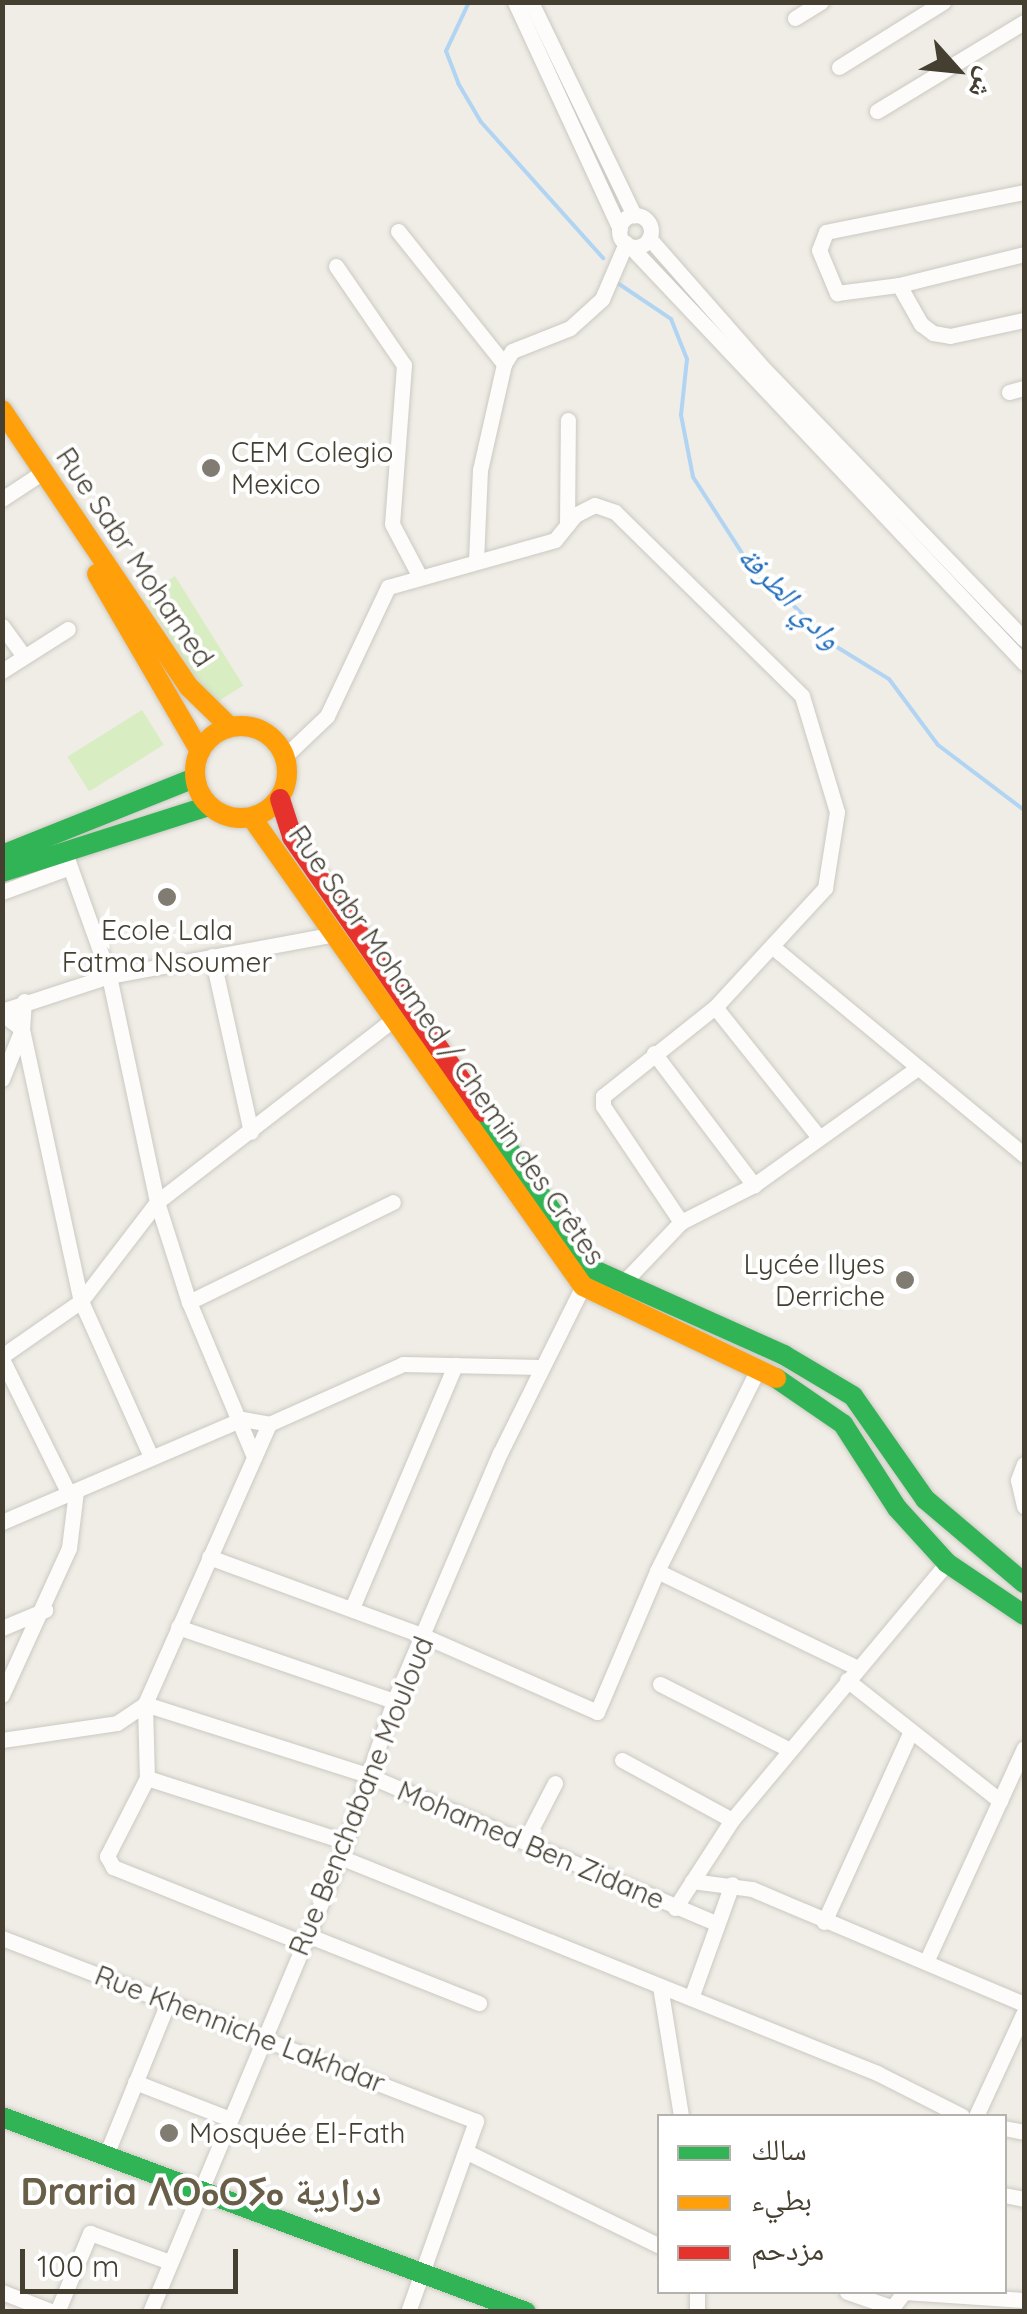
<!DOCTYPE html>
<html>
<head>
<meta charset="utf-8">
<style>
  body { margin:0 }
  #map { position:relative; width:1027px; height:2314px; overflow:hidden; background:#efede6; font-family:Quicksand,"Noto Naskh Arabic","Noto Sans Tifinagh",sans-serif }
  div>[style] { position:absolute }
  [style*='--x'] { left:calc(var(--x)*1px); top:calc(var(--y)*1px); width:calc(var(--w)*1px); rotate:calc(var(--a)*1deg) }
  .green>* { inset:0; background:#d9edc3; transform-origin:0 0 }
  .stream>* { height:4px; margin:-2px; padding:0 2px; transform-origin:2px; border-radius:2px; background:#b1d4f3 }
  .roads { filter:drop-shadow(0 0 2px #cbc9c2) drop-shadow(0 0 2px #cbc9c2) }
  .street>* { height:15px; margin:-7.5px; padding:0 7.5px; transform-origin:7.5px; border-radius:7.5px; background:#fdfcfb }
  .street>.ring { margin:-7.5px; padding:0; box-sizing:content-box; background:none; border:15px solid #fdfcfb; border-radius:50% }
  .fast>* { height:20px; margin:-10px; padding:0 10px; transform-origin:10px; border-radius:10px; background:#30b455 }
  .slow>* { height:20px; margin:-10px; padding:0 10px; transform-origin:10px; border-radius:10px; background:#ff9f0a }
  .slow>.ring { margin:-10px; padding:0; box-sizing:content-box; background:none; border:20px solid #ff9f0a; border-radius:50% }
  .jam>* { height:20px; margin:-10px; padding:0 10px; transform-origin:10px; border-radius:10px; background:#e5322d }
  .dots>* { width:28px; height:28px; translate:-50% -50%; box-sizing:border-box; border:5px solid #fff; border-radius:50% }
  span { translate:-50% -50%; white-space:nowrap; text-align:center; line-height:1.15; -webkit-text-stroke:8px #fff; paint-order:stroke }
  .poi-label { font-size:28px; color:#453f32 }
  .left { translate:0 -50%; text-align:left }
  .right { translate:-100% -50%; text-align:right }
  .street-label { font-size:28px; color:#453f32 }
  .water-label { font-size:30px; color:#216ebc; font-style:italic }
  .district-label { font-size:38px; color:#695f48; font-weight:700 }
  .frame { position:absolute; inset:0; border:5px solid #453f32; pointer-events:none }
  .legend { position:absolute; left:657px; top:2114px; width:350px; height:180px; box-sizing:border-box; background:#fff; border:2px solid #b5b2ad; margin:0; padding:12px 18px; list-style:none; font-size:30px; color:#453f32 }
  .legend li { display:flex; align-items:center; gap:20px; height:50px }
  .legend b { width:50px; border:2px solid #b5b2ad }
  .north { position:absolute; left:907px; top:20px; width:100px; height:100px; -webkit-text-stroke:8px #fff; paint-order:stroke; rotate:117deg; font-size:28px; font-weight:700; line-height:40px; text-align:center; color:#453f32 }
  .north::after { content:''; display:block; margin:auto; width:35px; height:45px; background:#453f32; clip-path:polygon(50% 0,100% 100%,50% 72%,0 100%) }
  .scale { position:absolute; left:20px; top:2249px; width:218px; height:45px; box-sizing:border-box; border:5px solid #453f32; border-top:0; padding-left:12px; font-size:30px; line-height:35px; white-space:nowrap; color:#453f32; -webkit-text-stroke:8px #fff; paint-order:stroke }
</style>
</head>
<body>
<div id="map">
  <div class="green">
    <div style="left:175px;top:576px;width:129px;height:37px;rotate:58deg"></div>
    <div style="left:142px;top:710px;width:41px;height:88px;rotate:58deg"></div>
  </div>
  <div class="stream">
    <div style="--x:469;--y:2;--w:54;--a:115.1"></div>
    <div style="--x:446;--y:51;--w:34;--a:69"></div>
    <div style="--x:458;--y:83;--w:45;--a:59.5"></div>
    <div style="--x:481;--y:122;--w:183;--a:48.1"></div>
    <div style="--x:619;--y:284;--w:63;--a:33.9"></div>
    <div style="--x:671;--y:319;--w:43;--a:68.2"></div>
    <div style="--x:687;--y:359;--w:56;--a:96.1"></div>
    <div style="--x:681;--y:415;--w:63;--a:79"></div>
    <div style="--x:693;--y:477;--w:94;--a:57.2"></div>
    <div style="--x:744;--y:556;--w:124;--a:45"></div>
    <div style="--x:832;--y:644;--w:67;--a:31.6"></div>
    <div style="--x:889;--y:679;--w:82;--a:53.4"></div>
    <div style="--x:938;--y:745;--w:108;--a:37.1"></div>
  </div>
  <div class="roads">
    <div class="street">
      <div style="--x:515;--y:2;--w:250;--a:65.2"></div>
      <div style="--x:531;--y:2;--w:237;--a:64.2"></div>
      <div style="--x:795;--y:18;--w:31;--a:-32"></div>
      <div style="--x:839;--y:67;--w:123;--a:-32"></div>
      <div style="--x:877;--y:111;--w:172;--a:-31.2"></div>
      <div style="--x:1024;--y:192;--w:202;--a:168.6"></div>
      <div style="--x:826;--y:232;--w:19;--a:111"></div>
      <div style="--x:819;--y:250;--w:47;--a:67.3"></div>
      <div style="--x:837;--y:293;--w:63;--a:-7.4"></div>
      <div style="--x:899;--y:285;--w:129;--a:-13.9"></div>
      <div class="ring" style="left:619px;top:215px;width:17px;height:17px"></div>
      <div style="--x:398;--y:231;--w:170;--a:51.4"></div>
      <div style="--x:649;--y:238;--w:176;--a:48.7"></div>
      <div style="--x:765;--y:370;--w:373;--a:46.1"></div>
      <div style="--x:630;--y:246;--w:574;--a:46.62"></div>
      <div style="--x:336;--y:266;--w:120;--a:55.5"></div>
      <div style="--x:404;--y:365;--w:159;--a:94.3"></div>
      <div style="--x:392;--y:524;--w:60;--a:62.2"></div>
      <div style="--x:899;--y:285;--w:45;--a:60.6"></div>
      <div style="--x:921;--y:324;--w:15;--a:37"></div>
      <div style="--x:933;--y:333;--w:17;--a:10"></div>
      <div style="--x:950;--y:336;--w:76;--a:-12.2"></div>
      <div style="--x:1009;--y:392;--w:16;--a:-15"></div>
      <div style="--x:2;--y:499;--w:49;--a:-33.4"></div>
      <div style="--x:567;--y:525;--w:105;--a:-89.5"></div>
      <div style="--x:476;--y:561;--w:91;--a:-87.5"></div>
      <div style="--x:480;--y:470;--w:109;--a:-77.2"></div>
      <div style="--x:504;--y:364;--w:15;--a:-58"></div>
      <div style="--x:512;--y:351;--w:62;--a:-21.6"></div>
      <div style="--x:570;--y:328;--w:43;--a:-42.2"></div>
      <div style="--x:602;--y:299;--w:61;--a:-66.8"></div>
      <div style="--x:2;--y:626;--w:37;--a:54"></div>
      <div style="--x:2;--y:671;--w:78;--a:-32.5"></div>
      <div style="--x:285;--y:756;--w:58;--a:-43.6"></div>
      <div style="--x:327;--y:716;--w:143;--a:-64.7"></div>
      <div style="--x:388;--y:587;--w:173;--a:-15.7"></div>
      <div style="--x:555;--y:540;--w:32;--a:-51"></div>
      <div style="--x:575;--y:515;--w:22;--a:-27"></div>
      <div style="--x:595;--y:505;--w:21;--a:19"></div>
      <div style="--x:615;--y:512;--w:262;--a:44.5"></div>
      <div style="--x:802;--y:696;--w:121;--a:73.2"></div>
      <div style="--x:837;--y:812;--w:77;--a:99"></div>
      <div style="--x:825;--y:888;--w:162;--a:132.7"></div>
      <div style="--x:715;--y:1007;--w:143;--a:141.5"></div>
      <div style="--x:603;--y:1096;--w:10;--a:90"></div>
      <div style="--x:603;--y:1106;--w:140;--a:56.1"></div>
      <div style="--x:64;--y:850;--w:134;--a:70.3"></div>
      <div style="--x:109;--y:976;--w:231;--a:78"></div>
      <div style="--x:157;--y:1202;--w:105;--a:72.3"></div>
      <div style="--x:189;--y:1302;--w:168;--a:67.2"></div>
      <div style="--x:2;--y:892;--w:72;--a:-20.2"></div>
      <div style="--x:774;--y:948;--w:325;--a:39.6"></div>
      <div style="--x:212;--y:956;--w:180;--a:77.5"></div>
      <div style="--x:715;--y:1007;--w:165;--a:51.4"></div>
      <div style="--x:2;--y:1011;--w:113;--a:-18.1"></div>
      <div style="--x:109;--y:976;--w:226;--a:-10.5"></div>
      <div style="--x:2;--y:1014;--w:25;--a:37"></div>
      <div style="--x:22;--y:1029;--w:278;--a:77.8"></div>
      <div style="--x:81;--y:1301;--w:171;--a:65.8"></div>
      <div style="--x:654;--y:1053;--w:166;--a:52.9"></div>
      <div style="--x:2;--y:1079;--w:54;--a:-68.2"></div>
      <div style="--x:22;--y:1029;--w:28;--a:-86"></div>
      <div style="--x:621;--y:1285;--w:87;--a:-46.4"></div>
      <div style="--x:681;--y:1222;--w:82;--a:-26.9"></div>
      <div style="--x:754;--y:1185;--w:199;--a:-35.6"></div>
      <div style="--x:189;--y:1302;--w:227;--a:-26.1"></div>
      <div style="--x:2;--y:1356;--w:96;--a:-34.8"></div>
      <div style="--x:81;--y:1301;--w:125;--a:-52.5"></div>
      <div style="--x:157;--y:1202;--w:296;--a:-37.7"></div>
      <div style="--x:2;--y:1359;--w:151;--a:63.6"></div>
      <div style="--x:269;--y:1424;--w:306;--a:113.9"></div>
      <div style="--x:145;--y:1704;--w:74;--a:88.5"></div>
      <div style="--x:147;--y:1778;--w:88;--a:117.1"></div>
      <div style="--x:107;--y:1856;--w:13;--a:61"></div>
      <div style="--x:113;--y:1867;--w:205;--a:21.8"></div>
      <div style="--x:1024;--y:1464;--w:17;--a:111"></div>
      <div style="--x:1018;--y:1480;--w:27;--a:77"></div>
      <div style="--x:2;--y:1522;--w:261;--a:-23.2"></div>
      <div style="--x:242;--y:1419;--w:27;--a:10"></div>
      <div style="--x:269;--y:1424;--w:147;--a:-24.1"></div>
      <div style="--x:403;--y:1364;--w:137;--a:1.3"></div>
      <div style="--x:209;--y:1557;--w:229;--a:20.2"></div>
      <div style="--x:424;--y:1636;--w:189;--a:23.7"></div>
      <div style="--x:597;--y:1712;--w:153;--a:-66.9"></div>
      <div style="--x:657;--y:1571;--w:226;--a:-63.4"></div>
      <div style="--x:657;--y:1571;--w:223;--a:25.8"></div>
      <div style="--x:352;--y:1608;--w:264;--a:-67"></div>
      <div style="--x:178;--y:1627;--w:228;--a:18.9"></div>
      <div style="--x:2;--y:1628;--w:47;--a:-22.7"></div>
      <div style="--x:847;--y:1680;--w:195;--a:38.3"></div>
      <div style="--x:660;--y:1684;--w:144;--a:26.9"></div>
      <div style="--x:2;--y:1695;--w:162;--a:-65.5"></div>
      <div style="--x:69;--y:1548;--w:57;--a:-83"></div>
      <div style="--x:2;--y:1740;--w:116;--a:-8.4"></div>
      <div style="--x:117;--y:1723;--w:34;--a:-34"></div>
      <div style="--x:145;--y:1704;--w:233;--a:17.7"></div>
      <div style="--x:367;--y:1775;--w:379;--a:23"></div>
      <div style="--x:622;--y:1760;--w:125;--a:28.6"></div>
      <div style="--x:147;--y:1778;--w:209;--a:17.8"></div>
      <div style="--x:526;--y:1839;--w:63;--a:-62.6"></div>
      <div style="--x:340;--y:1857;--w:579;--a:21.91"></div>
      <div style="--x:877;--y:2073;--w:95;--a:26.8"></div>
      <div style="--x:692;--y:1881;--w:61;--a:7.6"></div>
      <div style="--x:752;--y:1889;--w:295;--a:22.9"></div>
      <div style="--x:675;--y:1908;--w:105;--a:-57.1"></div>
      <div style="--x:732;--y:1820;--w:335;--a:-50.1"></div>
      <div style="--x:824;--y:1922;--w:210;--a:-65.5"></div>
      <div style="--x:307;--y:1935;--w:185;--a:21.6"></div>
      <div style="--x:2;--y:1938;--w:508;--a:21.11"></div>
      <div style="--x:476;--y:2121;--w:203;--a:109.6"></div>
      <div style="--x:926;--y:1962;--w:235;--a:-65.4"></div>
      <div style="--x:660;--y:1986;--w:132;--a:80.8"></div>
      <div style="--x:691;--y:1998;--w:121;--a:-70.2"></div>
      <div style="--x:135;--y:2082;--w:100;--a:21.2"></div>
      <div style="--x:976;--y:2116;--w:115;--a:-65.2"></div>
      <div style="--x:1004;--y:2128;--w:20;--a:11"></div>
      <div style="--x:467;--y:2152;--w:215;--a:26"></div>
      <div style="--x:106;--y:2155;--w:167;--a:-67.9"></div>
      <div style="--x:1004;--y:2195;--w:20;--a:11"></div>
      <div style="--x:2;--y:2292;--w:55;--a:21.4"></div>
      <div style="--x:697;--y:2292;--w:20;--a:90"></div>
      <div style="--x:847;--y:2292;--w:46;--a:18.8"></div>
      <div style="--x:57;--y:2312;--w:86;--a:-67.3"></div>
      <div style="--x:90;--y:2233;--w:85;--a:19.9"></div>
      <div style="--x:150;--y:2312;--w:493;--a:-67.3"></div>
      <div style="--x:340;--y:1857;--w:165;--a:-70.9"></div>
      <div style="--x:394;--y:1701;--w:270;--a:-66.9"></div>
      <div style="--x:500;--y:1453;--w:186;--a:-63.6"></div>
      <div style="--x:889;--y:2312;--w:25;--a:-53"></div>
      <div style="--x:904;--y:2292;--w:120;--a:3.8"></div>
    </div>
    <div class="fast">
      <div style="--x:2;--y:855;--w:208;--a:-21.8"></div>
      <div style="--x:2;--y:872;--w:217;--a:-17.7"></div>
      <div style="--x:483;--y:1112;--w:191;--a:55.2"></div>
      <div style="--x:592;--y:1269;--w:210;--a:24.1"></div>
      <div style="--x:784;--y:1355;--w:80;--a:30.7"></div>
      <div style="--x:853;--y:1396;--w:126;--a:55"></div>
      <div style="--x:925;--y:1499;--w:130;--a:40.3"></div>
      <div style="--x:776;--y:1378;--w:81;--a:34.5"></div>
      <div style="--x:843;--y:1424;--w:100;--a:57.3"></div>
      <div style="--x:897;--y:1508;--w:74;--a:47.7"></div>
      <div style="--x:947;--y:1563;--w:93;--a:34"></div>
      <div style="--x:2;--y:2117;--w:559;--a:20.41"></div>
    </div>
    <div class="slow">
      <div style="--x:2;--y:410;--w:334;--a:56"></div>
      <div style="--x:189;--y:687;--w:57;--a:44.3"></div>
      <div style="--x:97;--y:574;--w:205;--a:59.8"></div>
      <div class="ring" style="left:195px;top:726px;width:72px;height:72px"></div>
      <div style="--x:252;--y:818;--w:573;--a:54.73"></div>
      <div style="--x:583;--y:1286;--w:214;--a:25.5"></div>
    </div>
    <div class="jam">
      <div style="--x:280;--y:799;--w:40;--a:72"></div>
      <div style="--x:292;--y:837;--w:335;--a:55.2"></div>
    </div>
  </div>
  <div class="dots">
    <div style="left:211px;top:468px;background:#807c71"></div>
    <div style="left:167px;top:897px;background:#807c71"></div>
    <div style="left:905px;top:1280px;background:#807c71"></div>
    <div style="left:169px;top:2133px;background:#807c71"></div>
  </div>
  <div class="poi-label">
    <span class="left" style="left:231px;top:468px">CEM Colegio<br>Mexico</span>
    <span style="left:167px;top:946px">Ecole Lala<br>Fatma Nsoumer</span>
    <span class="right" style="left:885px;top:1280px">Lycée Ilyes<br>Derriche</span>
    <span class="left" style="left:189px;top:2133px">Mosquée El-Fath</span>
  </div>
  <div class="street-label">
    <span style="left:135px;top:557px;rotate:56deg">Rue Sabr Mohamed</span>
    <span style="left:447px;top:1045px;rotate:55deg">Rue Sabr Mohamed / Chemin des Crêtes</span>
    <span style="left:361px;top:1796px;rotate:-68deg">Rue Benchabane Mouloud</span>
    <span style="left:531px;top:1845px;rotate:23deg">Mohamed Ben Zidane</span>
    <span style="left:240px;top:2029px;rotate:21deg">Rue Khenniche Lakhdar</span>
  </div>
  <div class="water-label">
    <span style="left:790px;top:597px;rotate:45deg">وادي الطرفة</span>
  </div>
  <div class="district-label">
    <span style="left:201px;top:2192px">Draria ⴷⵔⴰⵔⵢⴰ درارية</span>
  </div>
  <div class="frame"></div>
  <ul class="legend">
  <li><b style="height:12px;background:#30b455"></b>سالك</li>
  <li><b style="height:12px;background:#ff9f0a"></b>بطيء</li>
  <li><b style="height:12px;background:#e5322d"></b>مزدحم</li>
  </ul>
  <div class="north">ش</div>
  <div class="scale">100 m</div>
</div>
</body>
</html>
